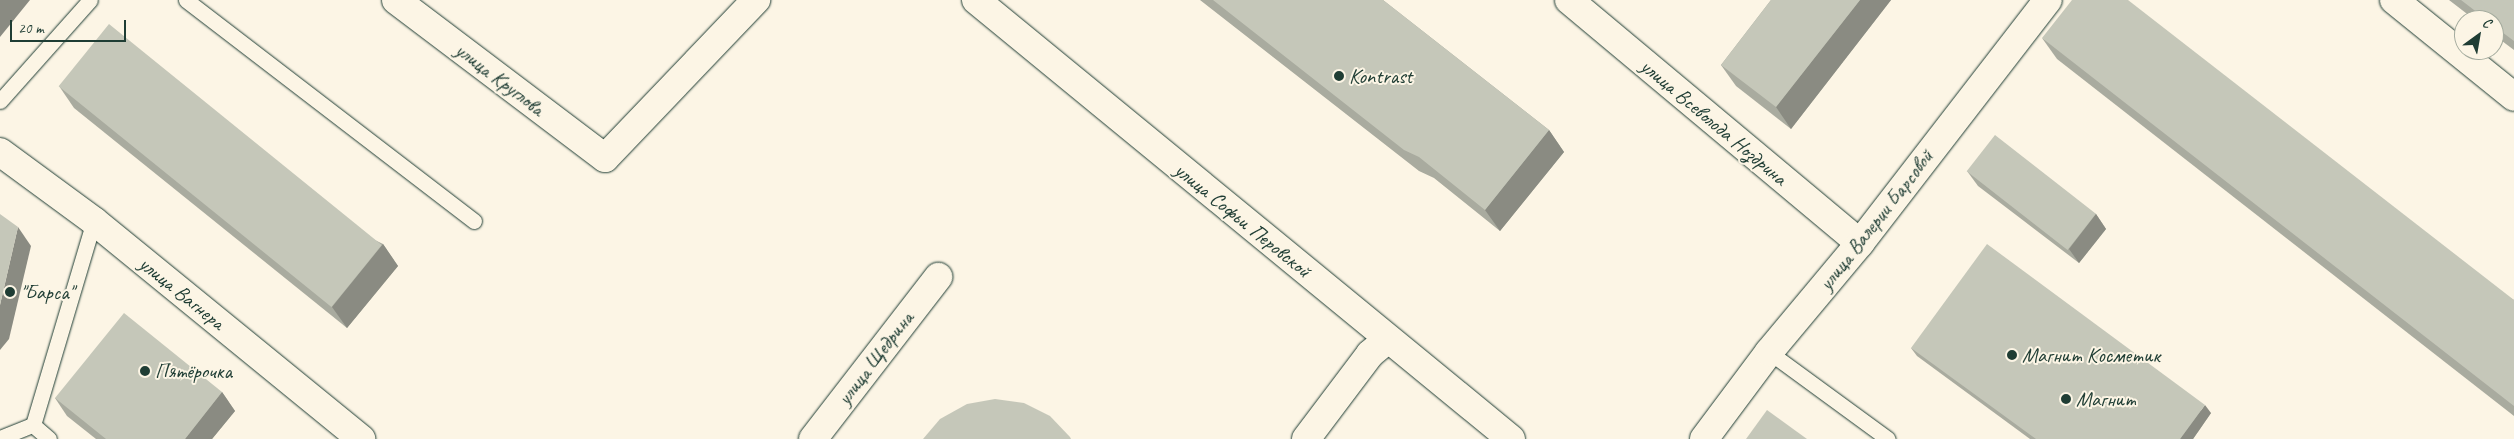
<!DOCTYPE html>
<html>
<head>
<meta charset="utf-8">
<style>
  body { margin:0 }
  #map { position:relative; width:2514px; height:439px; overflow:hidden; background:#fcf5e5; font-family:Caveat,sans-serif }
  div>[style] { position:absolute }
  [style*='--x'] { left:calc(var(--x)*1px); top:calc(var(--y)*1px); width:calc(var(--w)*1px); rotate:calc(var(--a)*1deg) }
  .roads { filter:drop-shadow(0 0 1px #1f3d34) drop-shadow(0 0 1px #1f3d34) }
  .service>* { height:15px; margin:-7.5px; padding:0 7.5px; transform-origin:7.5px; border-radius:7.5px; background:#fcf5e5 }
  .minor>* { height:28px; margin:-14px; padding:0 14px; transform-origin:14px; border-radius:14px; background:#fcf5e5 }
  .secondary>* { height:28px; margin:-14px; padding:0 14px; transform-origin:14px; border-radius:14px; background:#fcf5e5 }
  .wall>* { inset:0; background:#a9ab9f }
  .shaded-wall>* { inset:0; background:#8a8b82 }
  .building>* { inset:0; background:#c5c7b9; transform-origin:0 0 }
  .dots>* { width:14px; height:14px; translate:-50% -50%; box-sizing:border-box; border:2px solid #fcf5e5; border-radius:50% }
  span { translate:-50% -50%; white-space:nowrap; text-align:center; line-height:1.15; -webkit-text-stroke:4px #fcf5e5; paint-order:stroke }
  .poi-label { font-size:21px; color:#1f3d34 }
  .left { translate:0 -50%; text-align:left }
  .street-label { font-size:21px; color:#1f3d34 }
  .north { position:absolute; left:2454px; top:10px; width:50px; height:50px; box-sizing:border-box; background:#fcf5e5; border:1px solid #a4ab9e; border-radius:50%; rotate:32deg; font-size:14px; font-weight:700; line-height:20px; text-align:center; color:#1f3d34 }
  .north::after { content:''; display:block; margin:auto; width:18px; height:22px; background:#1f3d34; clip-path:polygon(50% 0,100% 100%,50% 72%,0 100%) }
  .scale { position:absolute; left:10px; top:20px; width:116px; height:22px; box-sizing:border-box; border:2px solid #1f3d34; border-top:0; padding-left:6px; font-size:15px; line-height:18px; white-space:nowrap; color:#1f3d34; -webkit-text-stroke:4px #fcf5e5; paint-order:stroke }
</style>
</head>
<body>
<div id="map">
  <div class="roads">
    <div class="service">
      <div style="--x:186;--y:0;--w:363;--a:37.5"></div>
      <div style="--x:0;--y:101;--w:135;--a:-48.3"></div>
      <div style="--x:1769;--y:352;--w:147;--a:36.2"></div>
      <div style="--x:33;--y:425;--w:213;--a:-73.4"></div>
      <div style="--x:33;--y:425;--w:21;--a:41"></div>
      <div style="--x:0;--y:438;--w:35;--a:-22"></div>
    </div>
    <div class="minor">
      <div style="--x:396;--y:0;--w:262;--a:37.1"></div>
      <div style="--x:605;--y:158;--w:219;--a:-46.3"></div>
      <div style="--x:1569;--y:0;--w:379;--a:39.9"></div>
      <div style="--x:2394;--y:0;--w:154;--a:38.9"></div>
      <div style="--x:0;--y:152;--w:117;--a:36.3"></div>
      <div style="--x:94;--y:221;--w:345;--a:39.2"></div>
      <div style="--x:813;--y:439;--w:205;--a:-52.3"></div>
      <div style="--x:1306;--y:439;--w:106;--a:-53"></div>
      <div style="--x:1370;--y:354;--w:23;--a:-40"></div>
      <div style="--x:1704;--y:439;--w:109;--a:-53.2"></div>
      <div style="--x:1769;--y:352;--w:142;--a:-50.1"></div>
      <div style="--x:1860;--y:243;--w:307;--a:-52.3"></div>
    </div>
    <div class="secondary">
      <div style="--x:976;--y:0;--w:692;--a:39.37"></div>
    </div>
  </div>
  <div class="wall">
    <div style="clip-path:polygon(1200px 0,1383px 0,1549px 130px,1564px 152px,1500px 231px,1434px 178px,1419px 171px)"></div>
    <div style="clip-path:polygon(1771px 0,1891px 0,1791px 129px,1736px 86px,1721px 65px)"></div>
    <div style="clip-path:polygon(2449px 0,2514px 0,2514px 50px,2494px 35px,2494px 20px,2475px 20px)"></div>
    <div style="clip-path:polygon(2042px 38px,2514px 300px,2514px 416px,2057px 59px)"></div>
    <div style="clip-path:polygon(59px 86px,383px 244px,398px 266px,347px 328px,74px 108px)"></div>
    <div style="clip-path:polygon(1967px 171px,2096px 214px,2106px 229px,2079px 263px,1978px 186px)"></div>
    <div style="clip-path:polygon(1911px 348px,2211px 413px,2193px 439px,2030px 439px,1917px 356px)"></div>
    <div style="clip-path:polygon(222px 392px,235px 411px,212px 439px,96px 439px,67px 416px,55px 398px)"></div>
  </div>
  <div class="shaded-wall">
    <div style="clip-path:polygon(0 0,30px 0,0 37px)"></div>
    <div style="clip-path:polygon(1860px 0,1891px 0,1791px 129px,1776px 107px)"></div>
    <div style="clip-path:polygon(1549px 130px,1564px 152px,1500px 231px,1485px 210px)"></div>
    <div style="clip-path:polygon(2096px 214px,2106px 229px,2079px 263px,2069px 249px)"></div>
    <div style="clip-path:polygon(18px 227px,31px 246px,9px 339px,0 350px,0 305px)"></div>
    <div style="clip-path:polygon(383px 244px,398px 266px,347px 328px,332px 307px)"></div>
    <div style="clip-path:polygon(222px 392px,235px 411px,212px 439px,185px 439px)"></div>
    <div style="clip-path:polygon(2205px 405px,2211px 413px,2193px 439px,2180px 439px)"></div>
  </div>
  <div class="building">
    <div style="clip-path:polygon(1213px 0,1383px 0,1549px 130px,1485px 210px,1419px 157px,1404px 150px)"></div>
    <div style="clip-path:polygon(1771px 0,1860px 0,1776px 107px,1721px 65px)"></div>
    <div style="clip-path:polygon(2072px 0,2128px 0,2514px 300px,2514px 406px,2042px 38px)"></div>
    <div style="clip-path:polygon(2461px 0,2514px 0,2514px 41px,2494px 26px,2494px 20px,2487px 20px)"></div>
    <div style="left:109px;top:24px;width:351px;height:80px;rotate:39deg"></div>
    <div style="left:1995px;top:135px;width:128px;height:46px;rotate:38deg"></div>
    <div style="clip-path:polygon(0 214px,18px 227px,0 305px)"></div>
    <div style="clip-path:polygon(1987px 244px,2205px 405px,2180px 439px,2036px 439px,1911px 348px)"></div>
    <div style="clip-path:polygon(124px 313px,222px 392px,185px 439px,106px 439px,55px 398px)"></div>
    <div style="clip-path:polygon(995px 399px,1024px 403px,1050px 416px,1070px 437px,1071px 439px,923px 439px,940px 419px,967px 404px)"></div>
    <div style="clip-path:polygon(1767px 410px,1807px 439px,1746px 439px)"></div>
  </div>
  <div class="dots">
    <div style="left:1339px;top:76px;background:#1f3d34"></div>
    <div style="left:10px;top:292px;background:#1f3d34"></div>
    <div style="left:2012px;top:355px;background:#1f3d34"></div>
    <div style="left:145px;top:371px;background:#1f3d34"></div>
    <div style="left:2066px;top:399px;background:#1f3d34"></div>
  </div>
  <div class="poi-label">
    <span class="left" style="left:1349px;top:76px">Kontrast</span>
    <span class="left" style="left:20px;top:292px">"Барса"</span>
    <span class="left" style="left:2022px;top:355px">Магнит Косметик</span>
    <span class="left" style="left:155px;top:371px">Пятёрочка</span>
    <span class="left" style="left:2076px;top:399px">Магнит</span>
  </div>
  <div class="street-label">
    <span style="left:500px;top:79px;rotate:37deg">улица Круглова</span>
    <span style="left:1714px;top:122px;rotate:40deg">улица Всеволода Ноздрина</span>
    <span style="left:1243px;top:220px;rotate:39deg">улица Софьи Перовской</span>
    <span style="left:1876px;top:220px;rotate:-52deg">улица Валерии Барсовой</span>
    <span style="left:182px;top:293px;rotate:39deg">улица Вагнера</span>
    <span style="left:875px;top:358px;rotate:-53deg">улица Щедрина</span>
  </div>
  <div class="north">С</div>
  <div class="scale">20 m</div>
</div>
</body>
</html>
